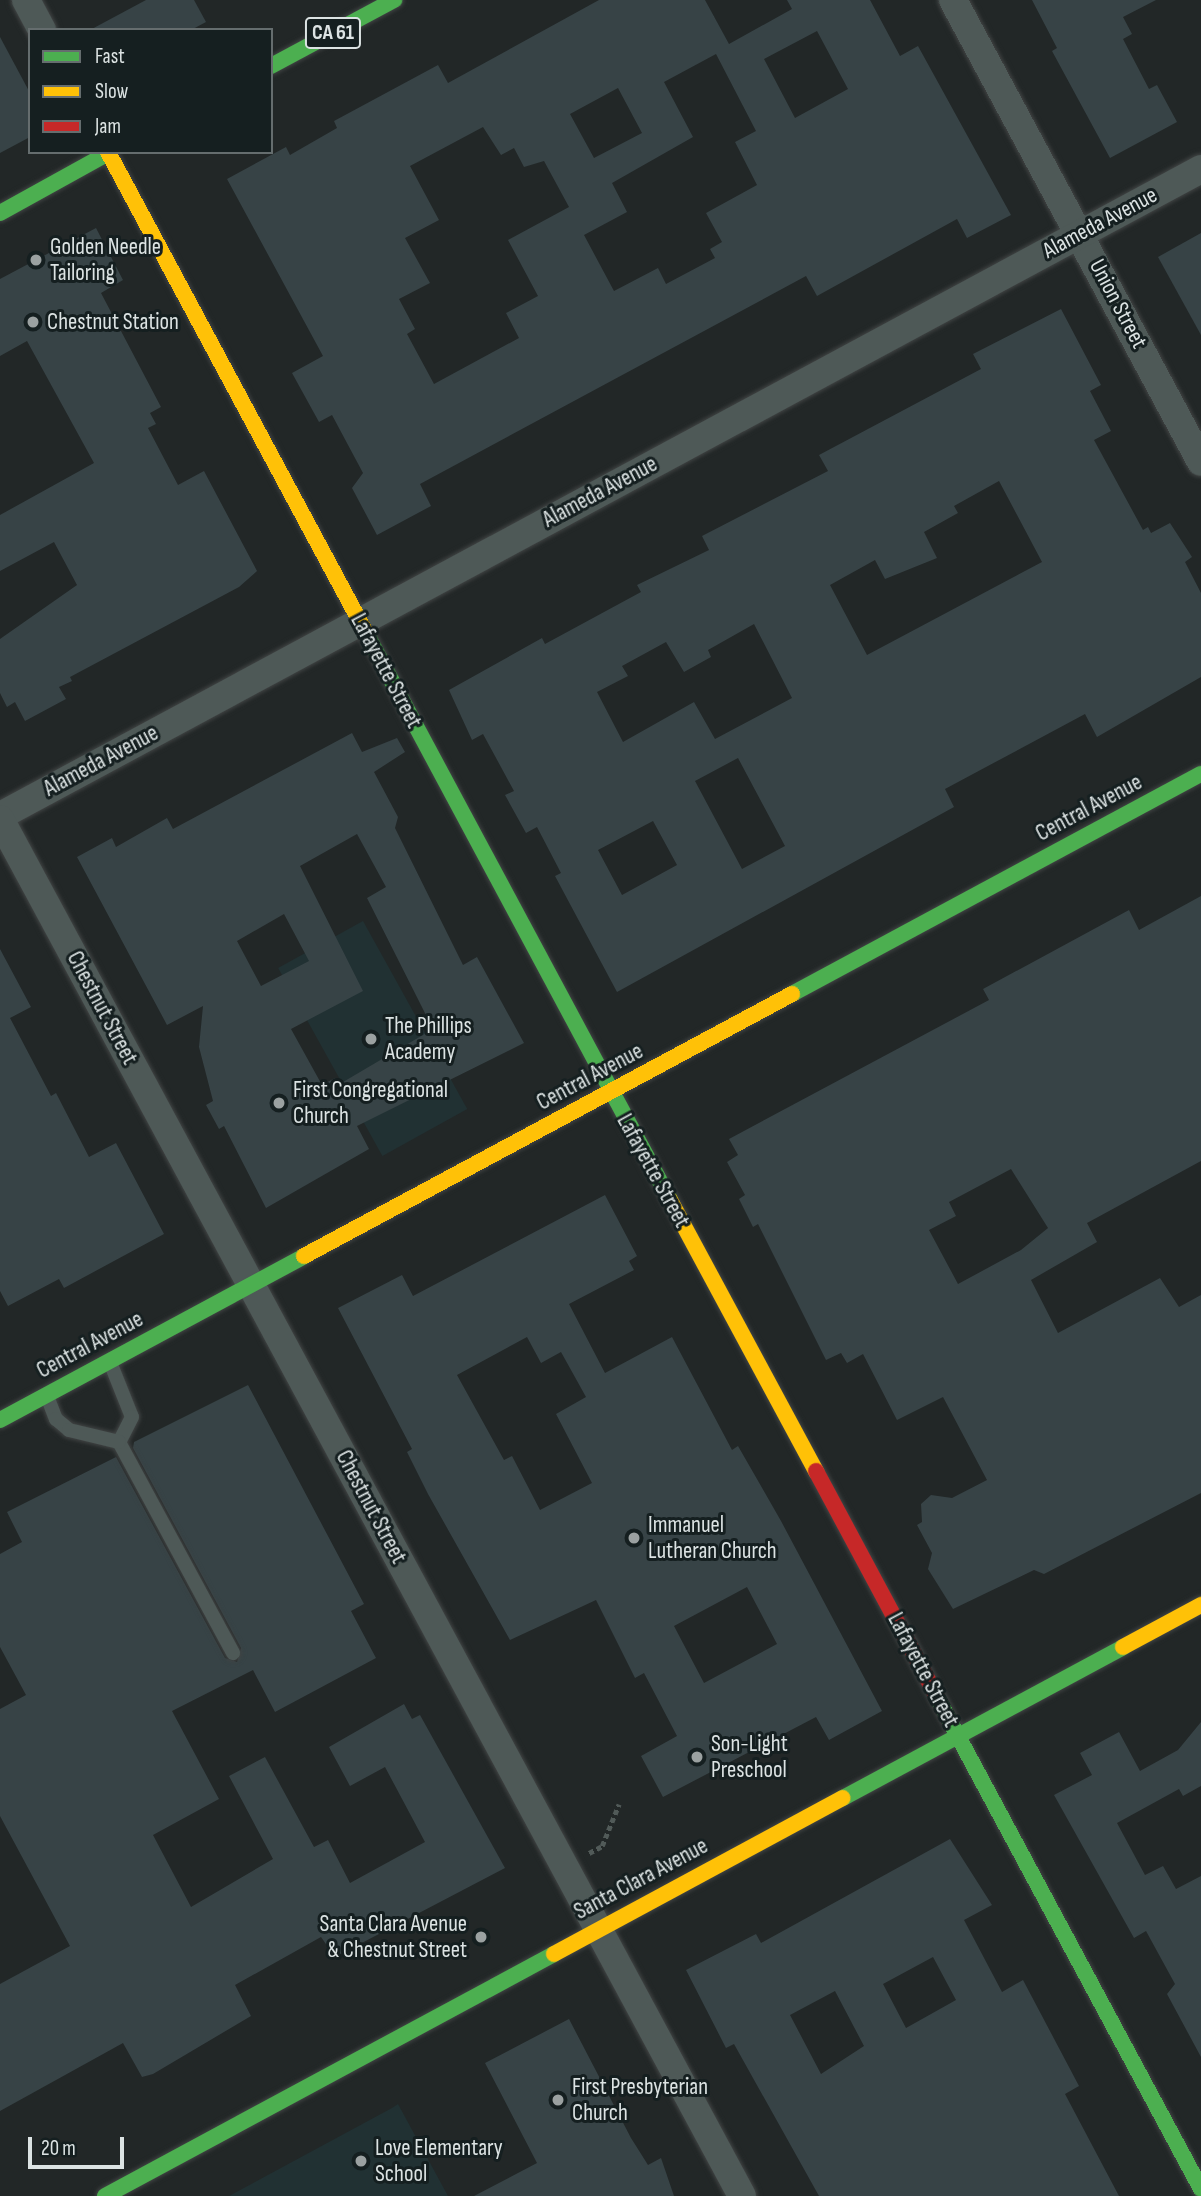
<!DOCTYPE html>
<html>
<head>
<meta charset="utf-8">
<style>
  body { margin:0 }
  #map { position:relative; width:1201px; height:2196px; overflow:hidden; background:#222727; font-family:"Sofia Sans Condensed",sans-serif }
  div>[style] { position:absolute }
  [style*='--x'] { left:calc(var(--x)*1px); top:calc(var(--y)*1px); width:calc(var(--w)*1px); rotate:calc(var(--a)*1deg) }
  .built>* { inset:0; background:#213133; transform-origin:0 0 }
  .building>* { inset:0; background:#374346 }
  .path>* { height:4.5px; margin-top:-2.25px; transform-origin:0; background:repeating-linear-gradient(90deg,#515a58 0 5px,transparent 0 8.5px) }
  .roads { filter:drop-shadow(0 0 2px #414444) drop-shadow(0 0 2px #414444) }
  .lane>* { height:14px; margin:-7px; padding:0 7px; transform-origin:7px; border-radius:7px; background:#4e5957 }
  .street>* { height:28px; margin:-14px; padding:0 14px; transform-origin:14px; border-radius:14px; background:#4e5957 }
  .fast>* { height:16px; margin:-8px; padding:0 8px; transform-origin:8px; border-radius:8px; background:#4caf50 }
  .slow>* { height:16px; margin:-8px; padding:0 8px; transform-origin:8px; border-radius:8px; background:#ffc107 }
  .jam>* { height:16px; margin:-8px; padding:0 8px; transform-origin:8px; border-radius:8px; background:#c62828 }
  .dots>* { width:19px; height:19px; translate:-50% -50%; box-sizing:border-box; border:4px solid #151f20; border-radius:50% }
  span { translate:-50% -50%; white-space:nowrap; text-align:center; line-height:1.15; -webkit-text-stroke:6px #151f20; paint-order:stroke }
  .shield-label span { padding:2px 5px; background:#151f20; border:2px solid; border-radius:5px; -webkit-text-stroke-width:0 }
  .shield-label { font-size:21px; color:#dce3e3; font-weight:700 }
  .street-label { font-size:23px; color:#dce3e3 }
  .poi-label { font-size:23px; color:#dce3e3 }
  .left { translate:0 -50%; text-align:left }
  .right { translate:-100% -50%; text-align:right }
  .legend { position:absolute; left:28px; top:28px; width:245px; height:126px; box-sizing:border-box; background:#151f20; border:2px solid #656d6e; margin:0; padding:9px 12px; list-style:none; font-size:21px; color:#dce3e3 }
  .legend li { display:flex; align-items:center; gap:14px; height:35px }
  .legend b { width:35px; border:2px solid #656d6e }
  .scale { position:absolute; left:28px; top:2137px; width:96px; height:32px; box-sizing:border-box; border:4px solid #dce3e3; border-top:0; padding-left:9px; font-size:21px; line-height:24px; white-space:nowrap; color:#dce3e3; -webkit-text-stroke:5px #151f20; paint-order:stroke }
</style>
</head>
<body>
<div id="map">
  <div class="built">
    <div style="left:363px;top:921px;width:215px;height:97px;rotate:61deg"></div>
    <div style="clip-path:polygon(398px 2104px,448px 2196px,229px 2196px,392px 2108px)"></div>
  </div>
  <div class="building">
    <div style="clip-path:polygon(146px 0,194px 0,206px 22px,191px 30px,90px 30px)"></div>
    <div style="clip-path:polygon(evenodd,599px 0,705px 0,729px 44px,792px 9px,787px 0,870px 0,900px 56px,918px 46px,1011px 215px,967px 238px,957px 219px,817px 296px,806px 276px,420px 484px,431px 506px,377px 535px,352px 488px,363px 473px,332px 415px,319px 422px,292px 373px,323px 356px,227px 179px,286px 147px,290px 155px,337px 128px,334px 121px,438px 65px,448px 83px,599px 0,817px 31px,848px 89px,795px 118px,764px 59px,817px 31px,599px 0,716px 54px,756px 131px,735px 142px,757px 185px,706px 213px,722px 242px,710px 249px,715px 258px,666px 284px,658px 268px,614px 291px,584px 235px,627px 212px,612px 183px,693px 137px,664px 82px,716px 54px,599px 0,618px 88px,642px 133px,594px 158px,570px 114px,618px 88px,599px 0,483px 127px,501px 155px,514px 148px,524px 167px,544px 161px,569px 207px,508px 240px,538px 296px,506px 313px,519px 338px,434px 384px,407px 334px,415px 329px,399px 299px,430px 283px,405px 238px,439px 220px,410px 166px,483px 127px)"></div>
    <div style="clip-path:polygon(1032px 0,1156px 0,1123px 17px,1132px 34px,1123px 39px,1149px 89px,1157px 85px,1177px 122px,1110px 158px,1052px 51px,1057px 48px)"></div>
    <div style="clip-path:polygon(0 37px,30px 93px,30px 137px,0 153px)"></div>
    <div style="clip-path:polygon(96px 228px,123px 280px,101px 293px,161px 407px,150px 413px,156px 424px,148px 428px,178px 485px,204px 471px,257px 571px,239px 587px,70px 677px,72px 681px,59px 687px,66px 699px,25px 721px,15px 702px,7px 707px,0 693px,0 639px,77px 585px,54px 542px,0 571px,0 515px,94px 463px,27px 341px,0 356px,0 279px)"></div>
    <div style="clip-path:polygon(1201px 233px,1201px 335px,1158px 257px)"></div>
    <div style="clip-path:polygon(evenodd,1061px 309px,1101px 385px,1090px 391px,1111px 431px,1094px 440px,1143px 530px,1148px 527px,1151px 533px,1170px 523px,1192px 557px,1185px 562px,1201px 593px,1201px 677px,1097px 737px,1085px 714px,945px 789px,954px 807px,617px 992px,555px 876px,561px 873px,537px 827px,526px 833px,505px 795px,514px 791px,483px 734px,472px 740px,449px 690px,542px 638px,545px 644px,641px 592px,637px 585px,709px 550px,702px 536px,828px 471px,819px 455px,981px 369px,973px 354px,1061px 309px,999px 481px,1042px 562px,867px 655px,830px 585px,875px 560px,885px 579px,937px 558px,924px 532px,958px 513px,954px 506px,999px 481px,1061px 309px,754px 624px,792px 698px,715px 739px,694px 702px,623px 742px,597px 692px,628px 676px,622px 666px,666px 642px,684px 672px,711px 657px,708px 650px,754px 624px,1061px 309px,738px 758px,785px 846px,742px 869px,695px 781px,738px 758px,1061px 309px,653px 821px,677px 865px,622px 895px,598px 850px,653px 821px)"></div>
    <div style="clip-path:polygon(evenodd,352px 733px,362px 752px,397px 738px,405px 752px,374px 772px,398px 817px,395px 828px,463px 965px,477px 957px,524px 1043px,357px 1126px,369px 1149px,266px 1208px,224px 1126px,219px 1129px,206px 1105px,213px 1101px,199px 1047px,203px 1006px,167px 1025px,77px 857px,112px 838px,116px 847px,167px 818px,173px 829px,352px 733px,357px 834px,386px 887px,367px 898px,433px 1029px,338px 1085px,335px 1078px,322px 1085px,291px 1029px,363px 991px,300px 866px,357px 834px,352px 733px,284px 914px,309px 961px,261px 986px,237px 941px,284px 914px)"></div>
    <div style="clip-path:polygon(evenodd,1201px 896px,1201px 1161px,1087px 1223px,1097px 1242px,1031px 1280px,1058px 1333px,1160px 1278px,1179px 1307px,1201px 1295px,1201px 1493px,1044px 1574px,1034px 1570px,953px 1609px,928px 1569px,932px 1553px,917px 1525px,922px 1522px,921px 1504px,931px 1495px,952px 1498px,987px 1480px,943px 1397px,897px 1420px,863px 1354px,847px 1363px,841px 1353px,826px 1360px,758px 1224px,753px 1227px,739px 1199px,745px 1195px,727px 1162px,738px 1155px,729px 1139px,989px 1000px,983px 989px,1129px 910px,1139px 930px,1201px 896px,1011px 1169px,1048px 1228px,1021px 1250px,958px 1284px,929px 1230px,956px 1216px,949px 1202px,1011px 1169px)"></div>
    <div style="clip-path:polygon(0 949px,31px 1007px,10px 1018px,51px 1096px,56px 1093px,89px 1157px,116px 1143px,164px 1234px,64px 1288px,59px 1279px,8px 1306px,0 1291px)"></div>
    <div style="clip-path:polygon(evenodd,605px 1195px,637px 1256px,629px 1261px,634px 1270px,569px 1304px,605px 1373px,672px 1337px,732px 1450px,738px 1446px,781px 1521px,882px 1711px,829px 1740px,816px 1717px,663px 1797px,641px 1756px,677px 1736px,644px 1673px,635px 1678px,596px 1600px,510px 1640px,428px 1494px,407px 1452px,412px 1449px,338px 1308px,402px 1275px,413px 1296px,605px 1195px,527px 1337px,541px 1363px,561px 1352px,586px 1397px,556px 1414px,592px 1483px,540px 1510px,512px 1456px,504px 1460px,457px 1375px,527px 1337px,605px 1195px,747px 1587px,777px 1644px,704px 1683px,674px 1626px,747px 1587px)"></div>
    <div style="clip-path:polygon(248px 1385px,364px 1604px,351px 1611px,376px 1658px,275px 1712px,253px 1670px,172px 1711px,219px 1799px,153px 1835px,191px 1907px,273px 1859px,229px 1776px,265px 1757px,314px 1847px,328px 1840px,350px 1883px,425px 1842px,385px 1767px,350px 1786px,329px 1747px,404px 1704px,412px 1719px,420px 1715px,505px 1868px,335px 1957px,321px 1937px,235px 1985px,251px 2016px,153px 2074px,142px 2077px,123px 2043px,0 2111px,0 1984px,70px 1946px,0 1816px,0 1709px,26px 1695px,0 1647px,0 1554px,22px 1542px,7px 1512px,116px 1457px,225px 1658px,237px 1662px,241px 1648px,133px 1448px,134px 1442px)"></div>
    <div style="clip-path:polygon(1201px 1722px,1201px 1786px,1183px 1796px,1179px 1789px,1117px 1823px,1145px 1875px,1163px 1866px,1176px 1889px,1201px 1876px,1201px 2057px,1167px 1994px,1175px 1984px,1146px 1931px,1134px 1938px,1054px 1795px,1092px 1775px,1080px 1753px,1119px 1732px,1140px 1771px,1178px 1750px)"></div>
    <div style="clip-path:polygon(evenodd,950px 1839px,992px 1905px,964px 1920px,1002px 1992px,1023px 1980px,1079px 2086px,1065px 2094px,1119px 2196px,819px 2196px,734px 2044px,726px 2048px,686px 1970px,756px 1934px,761px 1943px,950px 1839px,933px 1957px,956px 2000px,906px 2028px,883px 1984px,933px 1957px,950px 1839px,835px 1991px,864px 2046px,821px 2074px,790px 2015px,835px 1991px)"></div>
    <div style="clip-path:polygon(569px 2019px,631px 2138px,648px 2165px,661px 2158px,674px 2196px,474px 2196px,537px 2163px,485px 2063px)"></div>
  </div>
  <div class="path">
    <div style="--x:589;--y:1853;--w:15;--a:-28"></div>
    <div style="--x:602;--y:1846;--w:45;--a:-68"></div>
  </div>
  <div class="roads">
    <div class="lane">
      <div style="--x:110;--y:1362;--w:59;--a:68.2"></div>
      <div style="--x:132;--y:1417;--w:28;--a:117"></div>
      <div style="--x:119;--y:1442;--w:240;--a:61.6"></div>
      <div style="--x:47;--y:1396;--w:25;--a:69"></div>
      <div style="--x:56;--y:1419;--w:17;--a:40"></div>
      <div style="--x:69;--y:1430;--w:51;--a:13.5"></div>
    </div>
    <div class="street">
      <div style="--x:26;--y:0;--w:34;--a:62"></div>
      <div style="--x:953;--y:0;--w:524;--a:61.77"></div>
      <div style="--x:0;--y:816;--w:1364;--a:-28.31"></div>
      <div style="--x:0;--y:819;--w:1564;--a:61.68"></div>
    </div>
    <div class="fast">
      <div style="--x:271;--y:66;--w:140;--a:-28.2"></div>
      <div style="--x:0;--y:213;--w:126;--a:-29"></div>
      <div style="--x:365;--y:631;--w:646;--a:61.81"></div>
      <div style="--x:792;--y:994;--w:464;--a:-28.3"></div>
      <div style="--x:0;--y:1420;--w:345;--a:-28.3"></div>
      <div style="--x:937;--y:1697;--w:558;--a:61.78"></div>
      <div style="--x:843;--y:1798;--w:318;--a:-28.3"></div>
      <div style="--x:105;--y:2196;--w:510;--a:-28.32"></div>
    </div>
    <div class="slow">
      <div style="--x:108;--y:152;--w:544;--a:61.78"></div>
      <div style="--x:670;--y:1200;--w:308;--a:61.7"></div>
      <div style="--x:304;--y:1256;--w:554;--a:-28.23"></div>
      <div style="--x:1123;--y:1647;--w:89;--a:-28.3"></div>
      <div style="--x:554;--y:1954;--w:328;--a:-28.4"></div>
    </div>
    <div class="jam">
      <div style="--x:816;--y:1471;--w:256;--a:61.8"></div>
    </div>
  </div>
  <div class="dots">
    <div style="left:36px;top:260px;background:#9ba1a1"></div>
    <div style="left:33px;top:322px;background:#9ba1a1"></div>
    <div style="left:371px;top:1039px;background:#9ba1a1"></div>
    <div style="left:279px;top:1103px;background:#9ba1a1"></div>
    <div style="left:634px;top:1538px;background:#9ba1a1"></div>
    <div style="left:697px;top:1757px;background:#9ba1a1"></div>
    <div style="left:481px;top:1937px;background:#9ba1a1"></div>
    <div style="left:558px;top:2100px;background:#9ba1a1"></div>
    <div style="left:361px;top:2161px;background:#9ba1a1"></div>
  </div>
  <div class="shield-label">
    <span style="left:333px;top:33px">CA 61</span>
  </div>
  <div class="street-label">
    <span style="left:1100px;top:223px;rotate:-28deg">Alameda Avenue</span>
    <span style="left:1118px;top:304px;rotate:62deg">Union Street</span>
    <span style="left:600px;top:492px;rotate:-28deg">Alameda Avenue</span>
    <span style="left:386px;top:671px;rotate:62deg">Lafayette Street</span>
    <span style="left:101px;top:761px;rotate:-28deg">Alameda Avenue</span>
    <span style="left:1089px;top:808px;rotate:-28deg">Central Avenue</span>
    <span style="left:102px;top:1008px;rotate:62deg">Chestnut Street</span>
    <span style="left:590px;top:1077px;rotate:-28deg">Central Avenue</span>
    <span style="left:653px;top:1171px;rotate:61deg">Lafayette Street</span>
    <span style="left:90px;top:1345px;rotate:-28deg">Central Avenue</span>
    <span style="left:371px;top:1507px;rotate:62deg">Chestnut Street</span>
    <span style="left:923px;top:1670px;rotate:62deg">Lafayette Street</span>
    <span style="left:641px;top:1879px;rotate:-28deg">Santa Clara Avenue</span>
  </div>
  <div class="poi-label">
    <span class="left" style="left:50px;top:260px">Golden Needle<br>Tailoring</span>
    <span class="left" style="left:47px;top:322px">Chestnut Station</span>
    <span class="left" style="left:385px;top:1039px">The Phillips<br>Academy</span>
    <span class="left" style="left:293px;top:1103px">First Congregational<br>Church</span>
    <span class="left" style="left:648px;top:1538px">Immanuel<br>Lutheran Church</span>
    <span class="left" style="left:711px;top:1757px">Son-Light<br>Preschool</span>
    <span class="right" style="left:467px;top:1937px">Santa Clara Avenue<br>&amp; Chestnut Street</span>
    <span class="left" style="left:572px;top:2100px">First Presbyterian<br>Church</span>
    <span class="left" style="left:375px;top:2161px">Love Elementary<br>School</span>
  </div>
  <ul class="legend">
  <li><b style="height:9px;background:#4caf50"></b>Fast</li>
  <li><b style="height:9px;background:#ffc107"></b>Slow</li>
  <li><b style="height:9px;background:#c62828"></b>Jam</li>
  </ul>
  <div class="scale">20 m</div>
</div>
</body>
</html>
